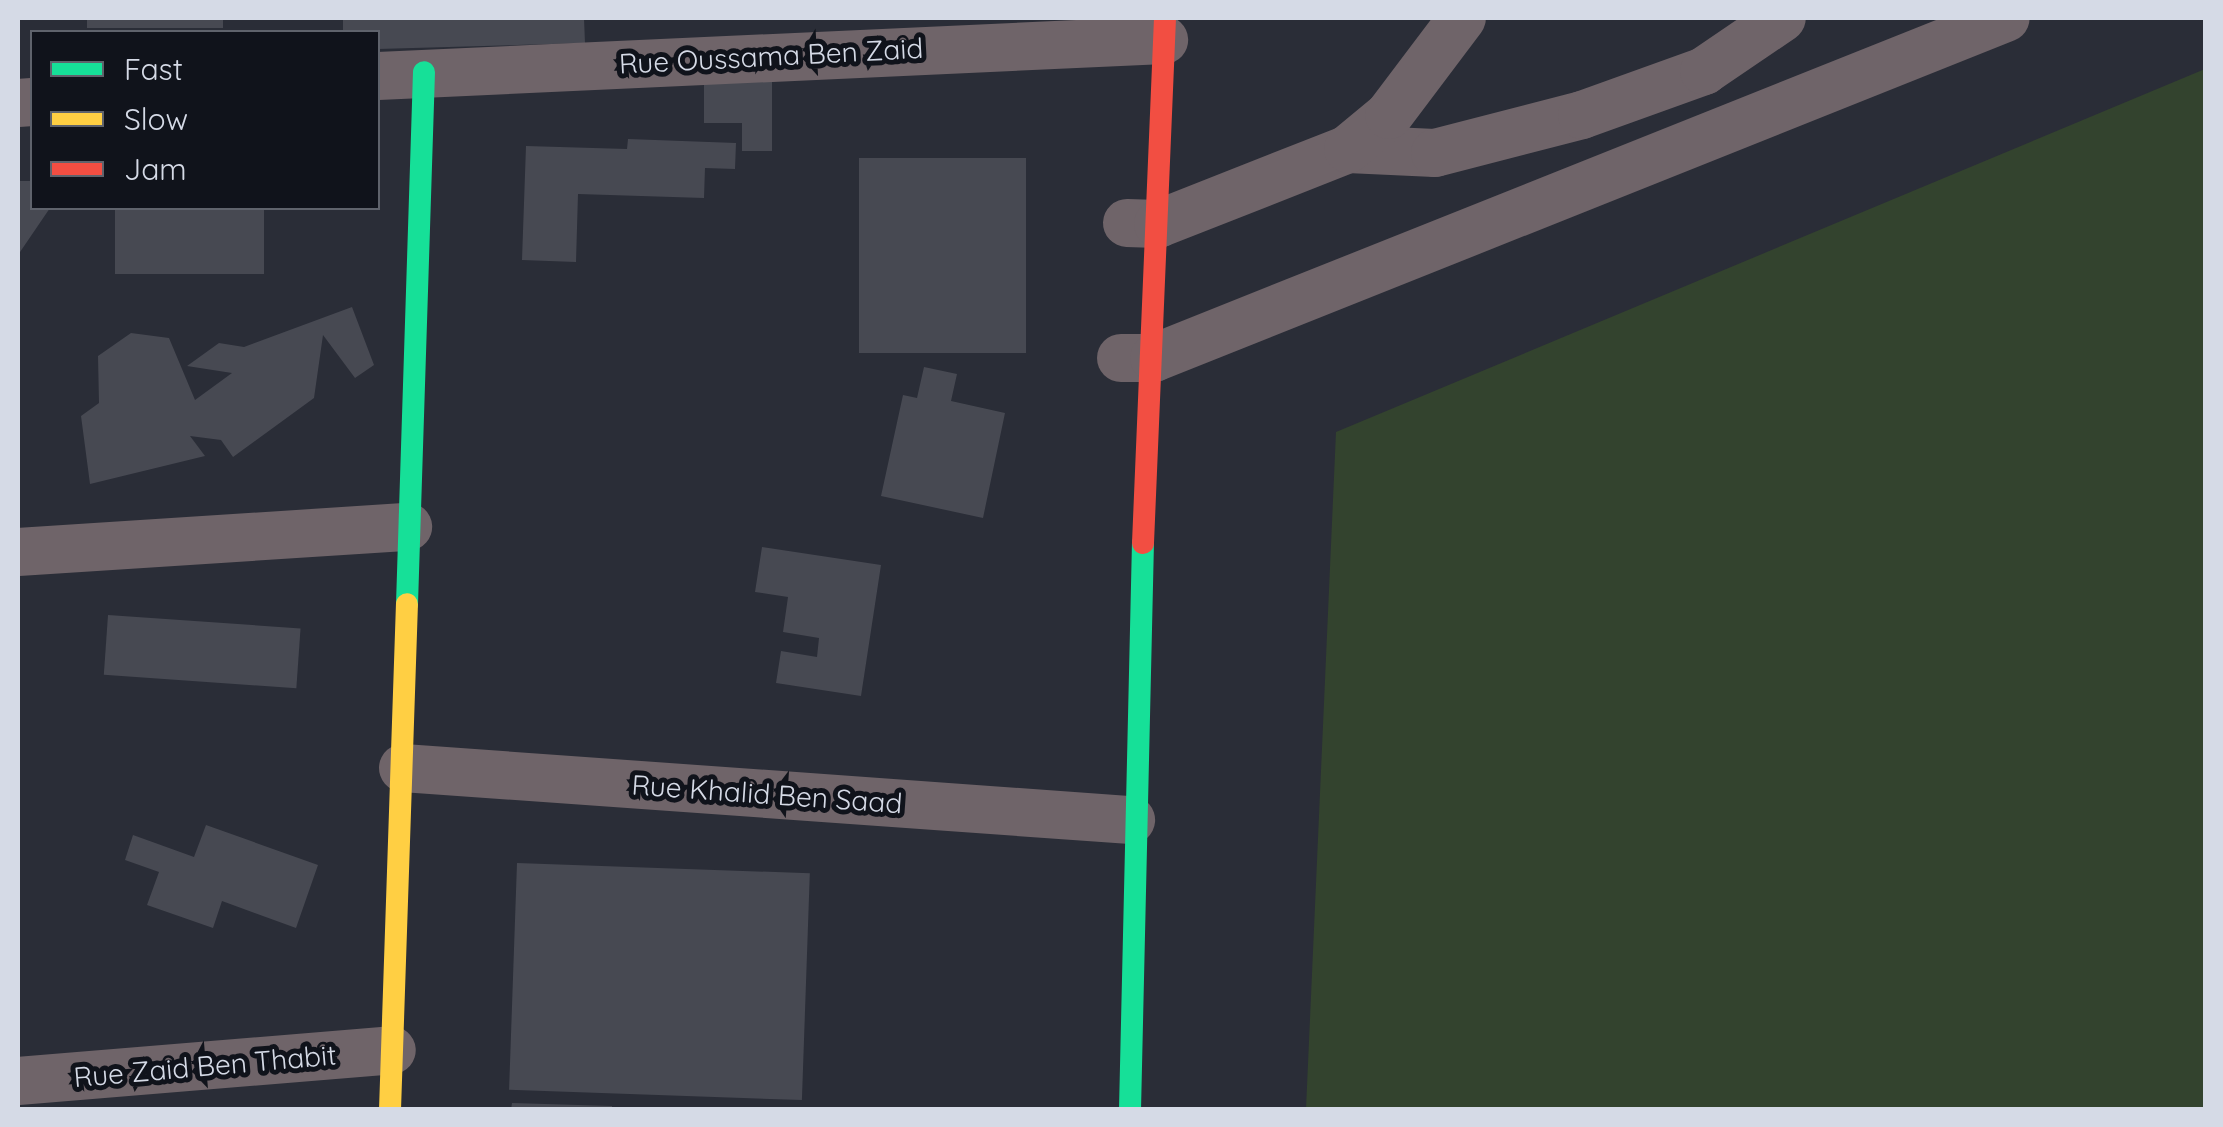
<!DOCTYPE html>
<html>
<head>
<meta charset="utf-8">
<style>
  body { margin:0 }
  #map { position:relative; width:2223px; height:1127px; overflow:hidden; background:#2a2d37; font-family:Quicksand,sans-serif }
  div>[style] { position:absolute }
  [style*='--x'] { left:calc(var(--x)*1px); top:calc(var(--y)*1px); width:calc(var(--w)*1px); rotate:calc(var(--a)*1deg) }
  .green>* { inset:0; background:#33432e }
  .building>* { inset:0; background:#474952; transform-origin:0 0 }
  .street>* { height:48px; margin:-24px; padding:0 24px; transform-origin:24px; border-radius:24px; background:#6f6469 }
  .fast>* { height:22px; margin:-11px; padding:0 11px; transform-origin:11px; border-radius:11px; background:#16e098 }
  .slow>* { height:22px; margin:-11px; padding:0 11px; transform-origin:11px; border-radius:11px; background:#ffcf43 }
  .jam>* { height:22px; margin:-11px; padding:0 11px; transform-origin:11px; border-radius:11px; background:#f24e42 }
  span { translate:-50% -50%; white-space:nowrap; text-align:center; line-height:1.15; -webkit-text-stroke:10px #10131b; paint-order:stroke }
  .street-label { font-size:28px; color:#d5dae6 }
  .frame { position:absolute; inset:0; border:20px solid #d5dae6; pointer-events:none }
  .legend { position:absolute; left:30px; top:30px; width:350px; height:180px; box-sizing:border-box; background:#10131b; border:2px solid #5f636c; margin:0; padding:12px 18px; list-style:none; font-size:30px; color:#d5dae6 }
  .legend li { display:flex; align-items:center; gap:20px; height:50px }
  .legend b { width:50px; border:2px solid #5f636c }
</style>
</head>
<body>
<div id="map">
  <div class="green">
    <div style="clip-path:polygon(2205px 69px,2205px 1109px,1306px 1109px,1336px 432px)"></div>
  </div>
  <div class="building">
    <div style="left:87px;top:18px;width:136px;height:10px"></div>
    <div style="clip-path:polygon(343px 18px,584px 18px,585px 43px,378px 49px,378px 32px,343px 32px)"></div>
    <div style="clip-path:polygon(772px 81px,772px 151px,742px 151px,742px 123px,704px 123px,704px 82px)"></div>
    <div style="clip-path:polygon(628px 139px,736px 143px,735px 169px,705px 168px,704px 198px,578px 194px,576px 262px,522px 260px,526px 146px,627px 149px)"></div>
    <div style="left:859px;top:158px;width:167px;height:195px"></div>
    <div style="clip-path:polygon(18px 181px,32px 181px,32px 208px,50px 208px,18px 255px)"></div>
    <div style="left:115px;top:208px;width:149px;height:66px"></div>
    <div style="clip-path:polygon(352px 307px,374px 365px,355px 378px,323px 335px,314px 398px,233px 457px,221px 440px,190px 436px,205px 456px,90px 484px,81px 416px,99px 403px,98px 356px,131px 333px,169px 338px,195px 400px,232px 373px,187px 366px,219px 343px,244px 347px)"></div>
    <div style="clip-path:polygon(924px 367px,957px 374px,951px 401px,1005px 413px,983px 518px,881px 496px,903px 395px,917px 398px)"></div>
    <div style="clip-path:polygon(762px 547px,881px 565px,861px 696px,776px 683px,781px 651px,817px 657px,819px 638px,783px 632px,788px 597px,755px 592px)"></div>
    <div style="left:108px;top:615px;width:193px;height:60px;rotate:4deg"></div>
    <div style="clip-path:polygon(206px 825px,318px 865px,296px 928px,222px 901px,213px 928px,147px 905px,159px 872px,125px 860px,133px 835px,194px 857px)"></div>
    <div style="left:517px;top:863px;width:293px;height:227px;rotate:2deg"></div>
    <div style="clip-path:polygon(512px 1103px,612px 1106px,612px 1110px,511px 1110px)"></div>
  </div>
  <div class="street">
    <div style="--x:378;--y:76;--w:787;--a:-2.62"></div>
    <div style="--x:18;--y:103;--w:14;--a:-4"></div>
    <div style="--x:1348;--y:149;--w:87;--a:2.6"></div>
    <div style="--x:1435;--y:153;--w:152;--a:-14.5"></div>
    <div style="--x:1582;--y:115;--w:130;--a:-19.8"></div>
    <div style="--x:1704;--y:71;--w:94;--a:-34.2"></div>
    <div style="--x:1127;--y:223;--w:31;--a:2"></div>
    <div style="--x:1158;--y:224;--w:204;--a:-21.5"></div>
    <div style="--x:1348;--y:149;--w:53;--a:-39.7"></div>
    <div style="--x:1389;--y:115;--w:121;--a:-53"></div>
    <div style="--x:1121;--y:358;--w:33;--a:0"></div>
    <div style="--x:1154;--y:358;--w:917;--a:-21.76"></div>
    <div style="--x:18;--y:552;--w:391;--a:-3.7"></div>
    <div style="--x:403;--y:768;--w:730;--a:4.09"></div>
    <div style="--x:18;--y:1081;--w:375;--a:-4.7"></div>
  </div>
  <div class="fast">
    <div style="--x:407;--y:604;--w:532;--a:-88.17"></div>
    <div style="--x:1130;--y:1110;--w:567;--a:-88.69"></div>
  </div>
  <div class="slow">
    <div style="--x:390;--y:1110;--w:506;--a:-88.08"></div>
  </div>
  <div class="jam">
    <div style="--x:1143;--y:543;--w:525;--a:-87.6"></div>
  </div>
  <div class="street-label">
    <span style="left:771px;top:56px;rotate:-3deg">Rue Oussama Ben Zaid</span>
    <span style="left:767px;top:794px;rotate:4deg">Rue Khalid Ben Saad</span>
    <span style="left:205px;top:1066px;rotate:-5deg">Rue Zaid Ben Thabit</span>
  </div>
  <div class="frame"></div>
  <ul class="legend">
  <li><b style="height:12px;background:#16e098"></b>Fast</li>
  <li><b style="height:12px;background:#ffcf43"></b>Slow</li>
  <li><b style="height:12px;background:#f24e42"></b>Jam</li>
  </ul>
</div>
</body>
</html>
